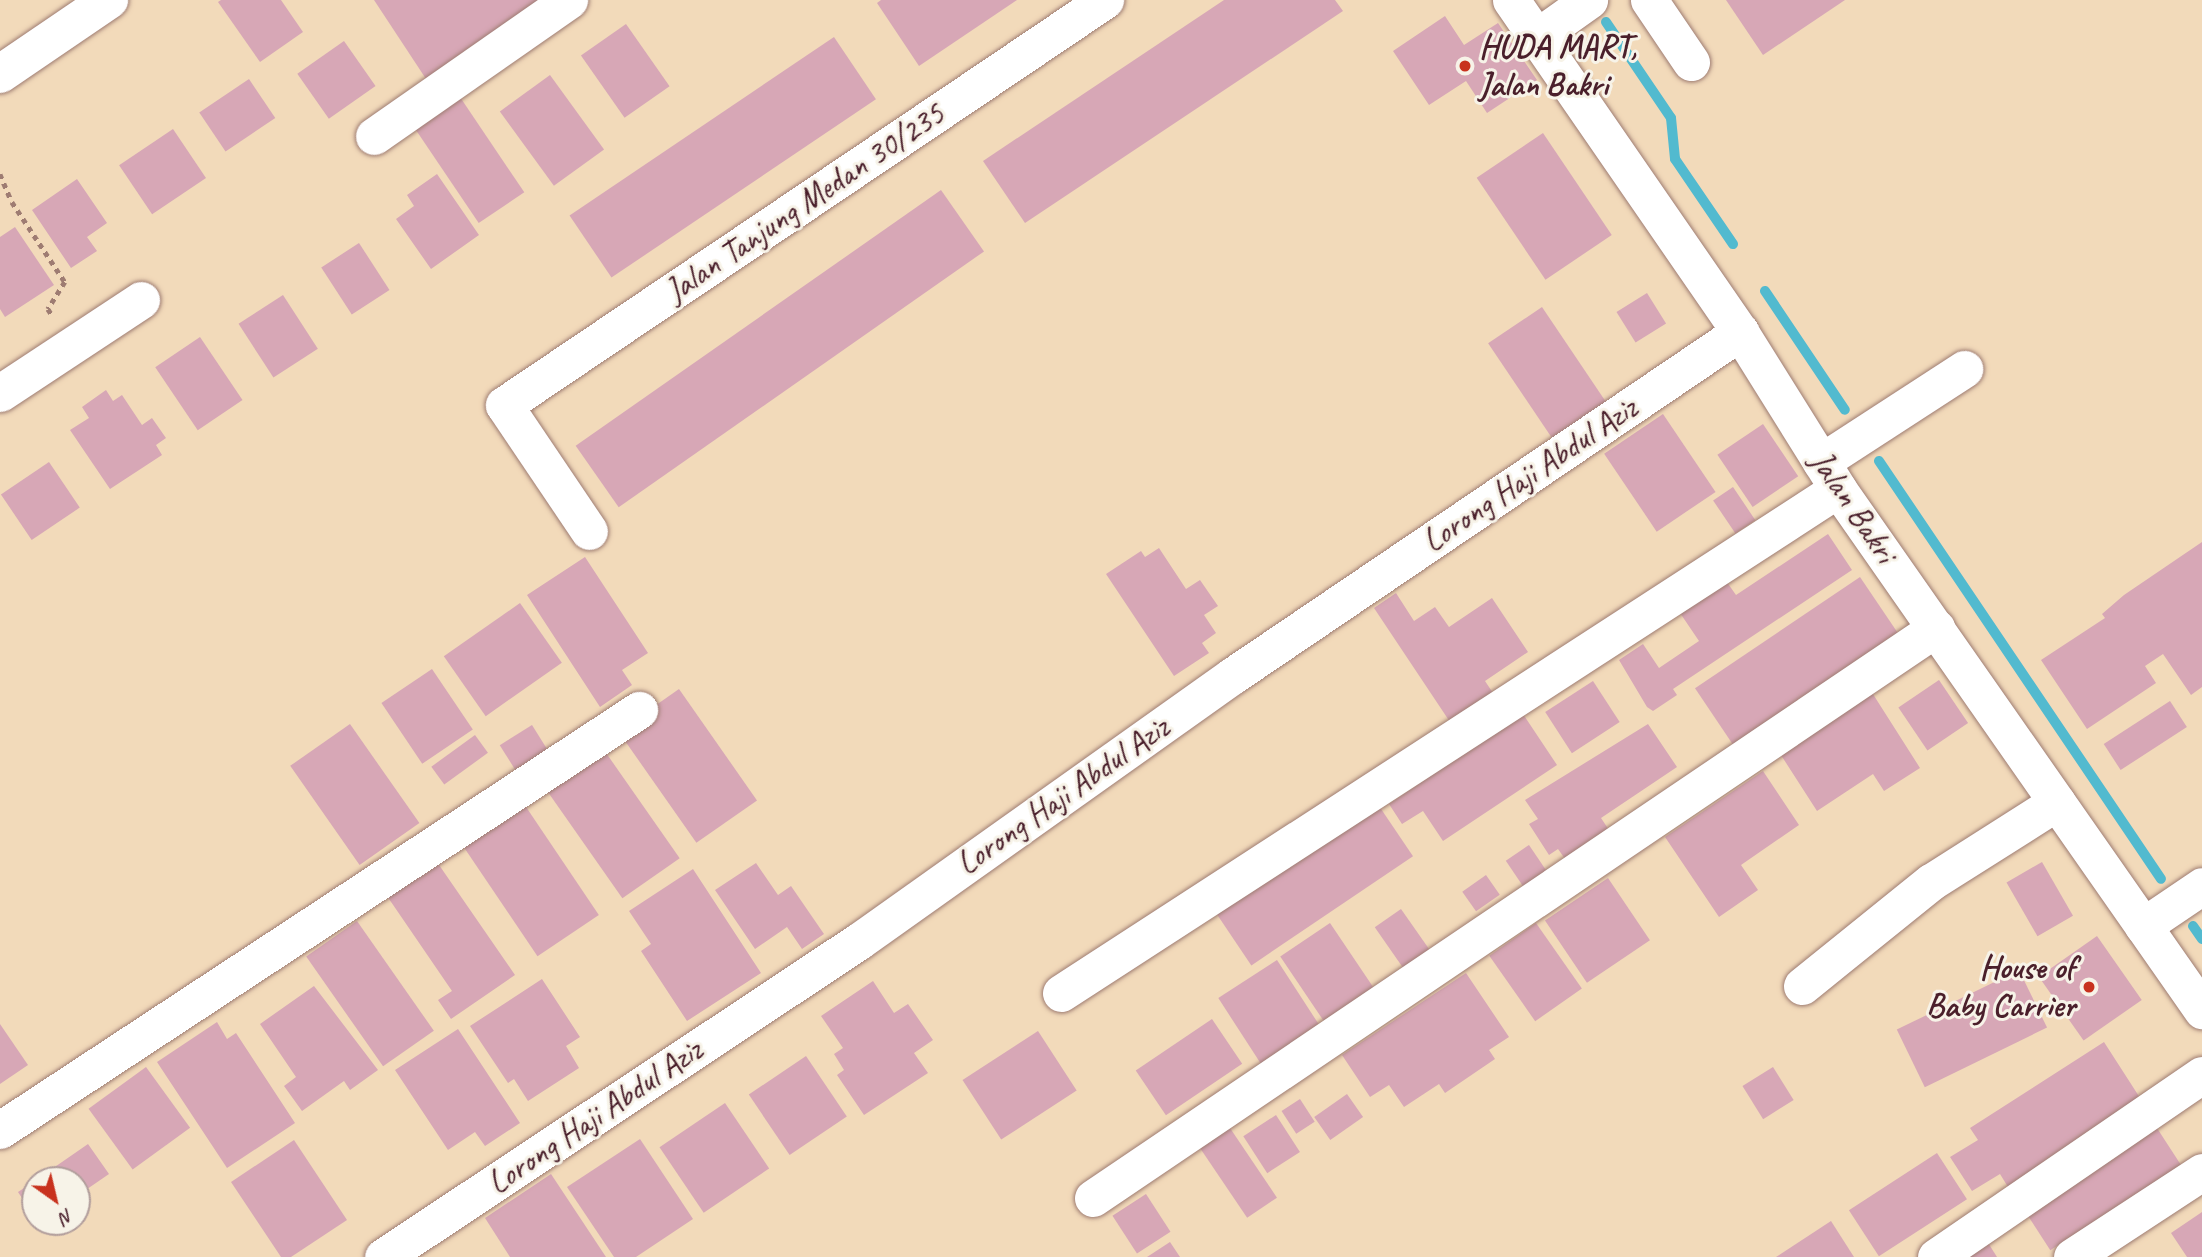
<!DOCTYPE html>
<html>
<head>
<meta charset="utf-8">
<style>
  body { margin:0 }
  #map { position:relative; width:2202px; height:1257px; overflow:hidden; background:#f2daba; font-family:Caveat,sans-serif }
  div>[style] { position:absolute }
  [style*='--x'] { left:calc(var(--x)*1px); top:calc(var(--y)*1px); width:calc(var(--w)*1px); rotate:calc(var(--a)*1deg) }
  .stream>* { height:10px; margin:-5px; padding:0 5px; transform-origin:5px; border-radius:5px; background:#52bacf }
  .building>* { inset:0; background:#d7a7b6; transform-origin:0 0 }
  .path>* { height:4.5px; margin-top:-2.25px; transform-origin:0; background:repeating-linear-gradient(90deg,#9e7c72 0 5px,transparent 0 10px) }
  .roads { filter:drop-shadow(0 0 2px #9e7c72) drop-shadow(0 0 2px #9e7c72) }
  .minor>* { height:37px; margin:-18.5px; padding:0 18.5px; transform-origin:18.5px; border-radius:18.5px; background:#fff }
  .tertiary>* { height:38px; margin:-19px; padding:0 19px; transform-origin:19px; border-radius:19px; background:#fff }
  .dots>* { width:19px; height:19px; translate:-50% -50%; box-sizing:border-box; border:4px solid #f7f3e8; border-radius:50% }
  span { translate:-50% -50%; white-space:nowrap; text-align:center; line-height:1.15; -webkit-text-stroke:6px #f7f3e8; paint-order:stroke }
  .poi-label { font-size:33px; color:#4a1f2b; font-weight:700 }
  .left { translate:0 -50%; text-align:left }
  .right { translate:-100% -50%; text-align:right }
  .street-label { font-size:33px; color:#4a1f2b }
  .north { position:absolute; left:21px; top:1166px; width:70px; height:70px; box-sizing:border-box; background:#f7f3e8; border:2px solid #b29e9c; border-radius:50%; rotate:146deg; font-size:19px; font-weight:700; line-height:28px; text-align:center; color:#4a1f2b }
  .north::after { content:''; display:block; margin:auto; width:24px; height:32px; background:#c8321e; clip-path:polygon(50% 0,100% 100%,50% 72%,0 100%) }
</style>
</head>
<body>
<div id="map">
  <div class="stream">
    <div style="--x:1606;--y:22;--w:116;--a:55.9"></div>
    <div style="--x:1671;--y:118;--w:41;--a:84.4"></div>
    <div style="--x:1675;--y:159;--w:103;--a:55.7"></div>
    <div style="--x:1765;--y:291;--w:143;--a:56.1"></div>
    <div style="--x:1879;--y:461;--w:504;--a:55.99"></div>
    <div style="--x:2193;--y:926;--w:16;--a:55"></div>
  </div>
  <div class="building">
    <div style="clip-path:polygon(221px 0,281px 0,303px 32px,260px 62px,218px 2px)"></div>
    <div style="clip-path:polygon(374px 0,553px 0,430px 85px)"></div>
    <div style="clip-path:polygon(881px 0,1017px 0,919px 66px,877px 3px)"></div>
    <div style="clip-path:polygon(1224px 0,1335px 0,1343px 11px,1025px 223px,983px 161px)"></div>
    <div style="clip-path:polygon(1726px 0,1845px 0,1763px 55px)"></div>
    <div style="clip-path:polygon(1445px 16px,1464px 45px,1498px 23px,1537px 80px,1487px 113px,1466px 81px,1429px 105px,1393px 51px)"></div>
    <div style="left:626px;top:24px;width:76px;height:55px;rotate:55deg"></div>
    <div style="left:834px;top:37px;width:75px;height:319px;rotate:56deg"></div>
    <div style="left:344px;top:41px;width:55px;height:57px;rotate:55deg"></div>
    <div style="left:550px;top:75px;width:92px;height:62px;rotate:54deg"></div>
    <div style="left:249px;top:79px;width:47px;height:60px;rotate:56deg"></div>
    <div style="left:460px;top:97px;width:115px;height:55px;rotate:56deg"></div>
    <div style="left:173px;top:129px;width:59px;height:65px;rotate:56deg"></div>
    <div style="left:1543px;top:133px;width:123px;height:80px;rotate:56deg"></div>
    <div style="clip-path:polygon(437px 174px,479px 235px,431px 269px,396px 219px,414px 206px,407px 195px)"></div>
    <div style="clip-path:polygon(77px 179px,107px 223px,87px 237px,97px 251px,71px 268px,32px 210px)"></div>
    <div style="left:941px;top:190px;width:75px;height:446px;rotate:55deg"></div>
    <div style="clip-path:polygon(15px 227px,54px 285px,5px 317px,0 309px,0 237px)"></div>
    <div style="left:359px;top:243px;width:56px;height:45px;rotate:57deg"></div>
    <div style="left:1647px;top:293px;width:36px;height:36px;rotate:58deg"></div>
    <div style="left:283px;top:295px;width:64px;height:53px;rotate:57deg"></div>
    <div style="left:1542px;top:307px;width:119px;height:65px;rotate:56deg"></div>
    <div style="left:200px;top:337px;width:76px;height:54px;rotate:56deg"></div>
    <div style="clip-path:polygon(106px 390px,113px 401px,122px 395px,142px 425px,152px 418px,166px 438px,156px 445px,162px 455px,110px 489px,70px 430px,89px 418px,82px 407px)"></div>
    <div style="left:1663px;top:414px;width:94px;height:71px;rotate:56deg"></div>
    <div style="left:1763px;top:424px;width:63px;height:55px;rotate:56deg"></div>
    <div style="left:49px;top:462px;width:55px;height:58px;rotate:56deg"></div>
    <div style="left:1733px;top:487px;width:40px;height:24px;rotate:56deg"></div>
    <div style="clip-path:polygon(1828px 534px,1852px 570px,1673px 689px,1677px 695px,1653px 711px,1647px 707px,1619px 660px,1643px 644px,1659px 668px,1699px 641px,1678px 610px,1724px 578px,1736px 595px)"></div>
    <div style="clip-path:polygon(2202px 542px,2202px 687px,2191px 695px,2163px 654px,2145px 666px,2156px 683px,2087px 729px,2041px 660px,2105px 618px,2102px 614px,2124px 595px)"></div>
    <div style="clip-path:polygon(1159px 548px,1186px 589px,1200px 580px,1218px 606px,1204px 615px,1216px 633px,1202px 643px,1209px 653px,1174px 676px,1106px 574px,1141px 551px,1145px 557px)"></div>
    <div style="clip-path:polygon(585px 557px,648px 653px,622px 670px,632px 685px,600px 707px,527px 595px)"></div>
    <div style="left:1860px;top:577px;width:68px;height:199px;rotate:56deg"></div>
    <div style="clip-path:polygon(1396px 593px,1414px 621px,1435px 607px,1449px 627px,1492px 598px,1528px 652px,1485px 681px,1493px 693px,1450px 722px,1374px 608px)"></div>
    <div style="left:520px;top:603px;width:73px;height:93px;rotate:55deg"></div>
    <div style="left:432px;top:669px;width:73px;height:61px;rotate:56deg"></div>
    <div style="left:1939px;top:680px;width:52px;height:49px;rotate:56deg"></div>
    <div style="left:1593px;top:681px;width:49px;height:57px;rotate:57deg"></div>
    <div style="left:679px;top:689px;width:136px;height:74px;rotate:55deg"></div>
    <div style="clip-path:polygon(1871px 691px,1920px 768px,1884px 791px,1873px 774px,1817px 811px,1779px 752px)"></div>
    <div style="left:2170px;top:701px;width:31px;height:79px;rotate:57deg"></div>
    <div style="clip-path:polygon(1523px 714px,1557px 765px,1443px 841px,1423px 811px,1402px 824px,1389px 804px)"></div>
    <div style="left:350px;top:724px;width:121px;height:73px;rotate:55deg"></div>
    <div style="clip-path:polygon(1648px 724px,1677px 767px,1601px 818px,1611px 833px,1568px 863px,1558px 849px,1549px 855px,1529px 824px,1538px 819px,1525px 800px)"></div>
    <div style="left:532px;top:725px;width:31px;height:38px;rotate:58deg"></div>
    <div style="left:475px;top:735px;width:22px;height:54px;rotate:54deg"></div>
    <div style="left:604px;top:750px;width:132px;height:70px;rotate:55deg"></div>
    <div style="clip-path:polygon(1763px 771px,1799px 825px,1741px 865px,1758px 890px,1719px 917px,1665px 837px)"></div>
    <div style="left:520px;top:798px;width:141px;height:74px;rotate:56deg"></div>
    <div style="left:1375px;top:800px;width:68px;height:195px;rotate:56deg"></div>
    <div style="left:1529px;top:845px;width:36px;height:28px;rotate:56deg"></div>
    <div style="clip-path:polygon(437px 862px,515px 975px,451px 1019px,438px 1000px,452px 991px,387px 896px)"></div>
    <div style="left:2042px;top:862px;width:62px;height:41px;rotate:60deg"></div>
    <div style="clip-path:polygon(756px 863px,778px 895px,791px 886px,824px 934px,802px 949px,787px 927px,755px 949px,715px 890px)"></div>
    <div style="clip-path:polygon(693px 869px,761px 973px,687px 1021px,641px 951px,651px 944px,629px 911px)"></div>
    <div style="left:1486px;top:875px;width:24px;height:29px;rotate:55deg"></div>
    <div style="left:1608px;top:878px;width:75px;height:76px;rotate:56deg"></div>
    <div style="left:1401px;top:909px;width:51px;height:32px;rotate:55deg"></div>
    <div style="left:357px;top:921px;width:134px;height:62px;rotate:55deg"></div>
    <div style="left:1330px;top:923px;width:78px;height:60px;rotate:56deg"></div>
    <div style="left:1536px;top:923px;width:80px;height:57px;rotate:55deg"></div>
    <div style="left:2097px;top:936px;width:78px;height:71px;rotate:55deg"></div>
    <div style="left:1277px;top:960px;width:80px;height:70px;rotate:57deg"></div>
    <div style="left:2019px;top:970px;width:64px;height:136px;rotate:64deg"></div>
    <div style="clip-path:polygon(1466px 973px,1509px 1037px,1489px 1050px,1495px 1059px,1445px 1093px,1439px 1084px,1404px 1107px,1389px 1085px,1370px 1097px,1342px 1055px)"></div>
    <div style="clip-path:polygon(542px 979px,580px 1037px,566px 1046px,579px 1068px,528px 1101px,514px 1079px,508px 1083px,470px 1026px)"></div>
    <div style="clip-path:polygon(873px 981px,894px 1013px,908px 1004px,933px 1040px,914px 1053px,928px 1073px,864px 1115px,837px 1075px,844px 1070px,834px 1054px,843px 1048px,821px 1016px)"></div>
    <div style="clip-path:polygon(314px 986px,378px 1070px,350px 1090px,344px 1081px,302px 1111px,284px 1086px,296px 1077px,260px 1024px)"></div>
    <div style="left:1212px;top:1019px;width:54px;height:92px;rotate:56deg"></div>
    <div style="clip-path:polygon(217px 1022px,227px 1039px,236px 1033px,295px 1123px,227px 1168px,157px 1062px)"></div>
    <div style="clip-path:polygon(0 1024px,28px 1065px,0 1084px)"></div>
    <div style="clip-path:polygon(458px 1029px,520px 1123px,485px 1146px,475px 1132px,448px 1150px,395px 1070px)"></div>
    <div style="left:1038px;top:1031px;width:71px;height:90px;rotate:57deg"></div>
    <div style="clip-path:polygon(2104px 1042px,2142px 1101px,2008px 1187px,2000px 1174px,1972px 1191px,1950px 1157px,1978px 1140px,1970px 1128px)"></div>
    <div style="left:806px;top:1056px;width:73px;height:69px;rotate:56deg"></div>
    <div style="left:146px;top:1067px;width:75px;height:71px;rotate:54deg"></div>
    <div style="left:1773px;top:1067px;width:39px;height:36px;rotate:58deg"></div>
    <div style="left:1347px;top:1094px;width:28px;height:40px;rotate:55deg"></div>
    <div style="left:1300px;top:1099px;width:27px;height:22px;rotate:57deg"></div>
    <div style="left:725px;top:1103px;width:79px;height:79px;rotate:56deg"></div>
    <div style="left:1276px;top:1115px;width:44px;height:39px;rotate:57deg"></div>
    <div style="left:2155px;top:1125px;width:48px;height:156px;rotate:57deg"></div>
    <div style="left:1230px;top:1128px;width:84px;height:36px;rotate:56deg"></div>
    <div style="clip-path:polygon(640px 1139px,693px 1219px,636px 1257px,614px 1257px,567px 1187px)"></div>
    <div style="clip-path:polygon(294px 1140px,347px 1220px,291px 1257px,281px 1257px,231px 1182px)"></div>
    <div style="clip-path:polygon(88px 1144px,109px 1174px,77px 1196px,77px 1180px,36px 1180px)"></div>
    <div style="left:1937px;top:1153px;width:55px;height:105px;rotate:57deg"></div>
    <div style="clip-path:polygon(551px 1174px,606px 1257px,510px 1257px,485px 1218px)"></div>
    <div style="clip-path:polygon(35px 1181px,35px 1218px,18px 1192px)"></div>
    <div style="left:1146px;top:1194px;width:45px;height:40px;rotate:57deg"></div>
    <div style="clip-path:polygon(2202px 1212px,2202px 1257px,2187px 1257px,2171px 1233px)"></div>
    <div style="clip-path:polygon(1831px 1221px,1854px 1257px,1776px 1257px)"></div>
    <div style="clip-path:polygon(1985px 1238px,1997px 1257px,1957px 1257px)"></div>
    <div style="clip-path:polygon(1170px 1242px,1180px 1257px,1147px 1257px)"></div>
  </div>
  <div class="path">
    <div style="--x:0;--y:174;--w:30;--a:67"></div>
    <div style="--x:12;--y:202;--w:96;--a:56.5"></div>
    <div style="--x:65;--y:282;--w:32;--a:122"></div>
    <div style="--x:48;--y:309;--w:7;--a:56"></div>
  </div>
  <div class="roads">
    <div class="minor">
      <div style="--x:1511;--y:0;--w:403;--a:55.4"></div>
      <div style="--x:1740;--y:332;--w:185;--a:58"></div>
      <div style="--x:1838;--y:489;--w:636;--a:55.06"></div>
      <div style="--x:1649;--y:0;--w:75;--a:55.9"></div>
      <div style="--x:1537;--y:37;--w:64;--a:-35.4"></div>
      <div style="--x:374;--y:136;--w:238;--a:-34.9"></div>
      <div style="--x:0;--y:393;--w:169;--a:-33.4"></div>
      <div style="--x:1821;--y:462;--w:171;--a:-33"></div>
      <div style="--x:589;--y:531;--w:152;--a:-124"></div>
      <div style="--x:504;--y:405;--w:725;--a:-33.98"></div>
      <div style="--x:2143;--y:926;--w:71;--a:-34.1"></div>
      <div style="--x:1802;--y:986;--w:166;--a:-38.9"></div>
      <div style="--x:1931;--y:882;--w:149;--a:-32.4"></div>
      <div style="--x:1061;--y:993;--w:926;--a:-32.97"></div>
      <div style="--x:0;--y:1130;--w:765;--a:-33.32"></div>
      <div style="--x:1093;--y:1198;--w:1018;--a:-34.06"></div>
      <div style="--x:383;--y:1257;--w:571;--a:-33.58"></div>
      <div style="--x:859;--y:941;--w:458;--a:-35.4"></div>
      <div style="--x:1232;--y:676;--w:614;--a:-34.1"></div>
      <div style="--x:1936;--y:1257;--w:322;--a:-34.4"></div>
      <div style="--x:2072;--y:1257;--w:155;--a:-33.2"></div>
    </div>
    <div class="tertiary">
      <div style="--x:0;--y:74;--w:132;--a:-34.2"></div>
    </div>
  </div>
  <div class="dots">
    <div style="left:1465px;top:66px;background:#c8321e"></div>
    <div style="left:2089px;top:987px;background:#c8321e"></div>
  </div>
  <div class="poi-label">
    <span class="left" style="left:1479px;top:66px">HUDA MART,<br>Jalan Bakri</span>
    <span class="right" style="left:2075px;top:987px">House of<br>Baby Carrier</span>
  </div>
  <div class="street-label">
    <span style="left:805px;top:203px;rotate:-34deg">Jalan Tanjung Medan 30/235</span>
    <span style="left:1530px;top:475px;rotate:-34deg">Lorong Haji Abdul Aziz</span>
    <span style="left:1853px;top:507px;rotate:56deg">Jalan Bakri</span>
    <span style="left:1063px;top:796px;rotate:-35deg">Lorong Haji Abdul Aziz</span>
    <span style="left:595px;top:1117px;rotate:-34deg">Lorong Haji Abdul Aziz</span>
  </div>
  <div class="north">N</div>
</div>
</body>
</html>
